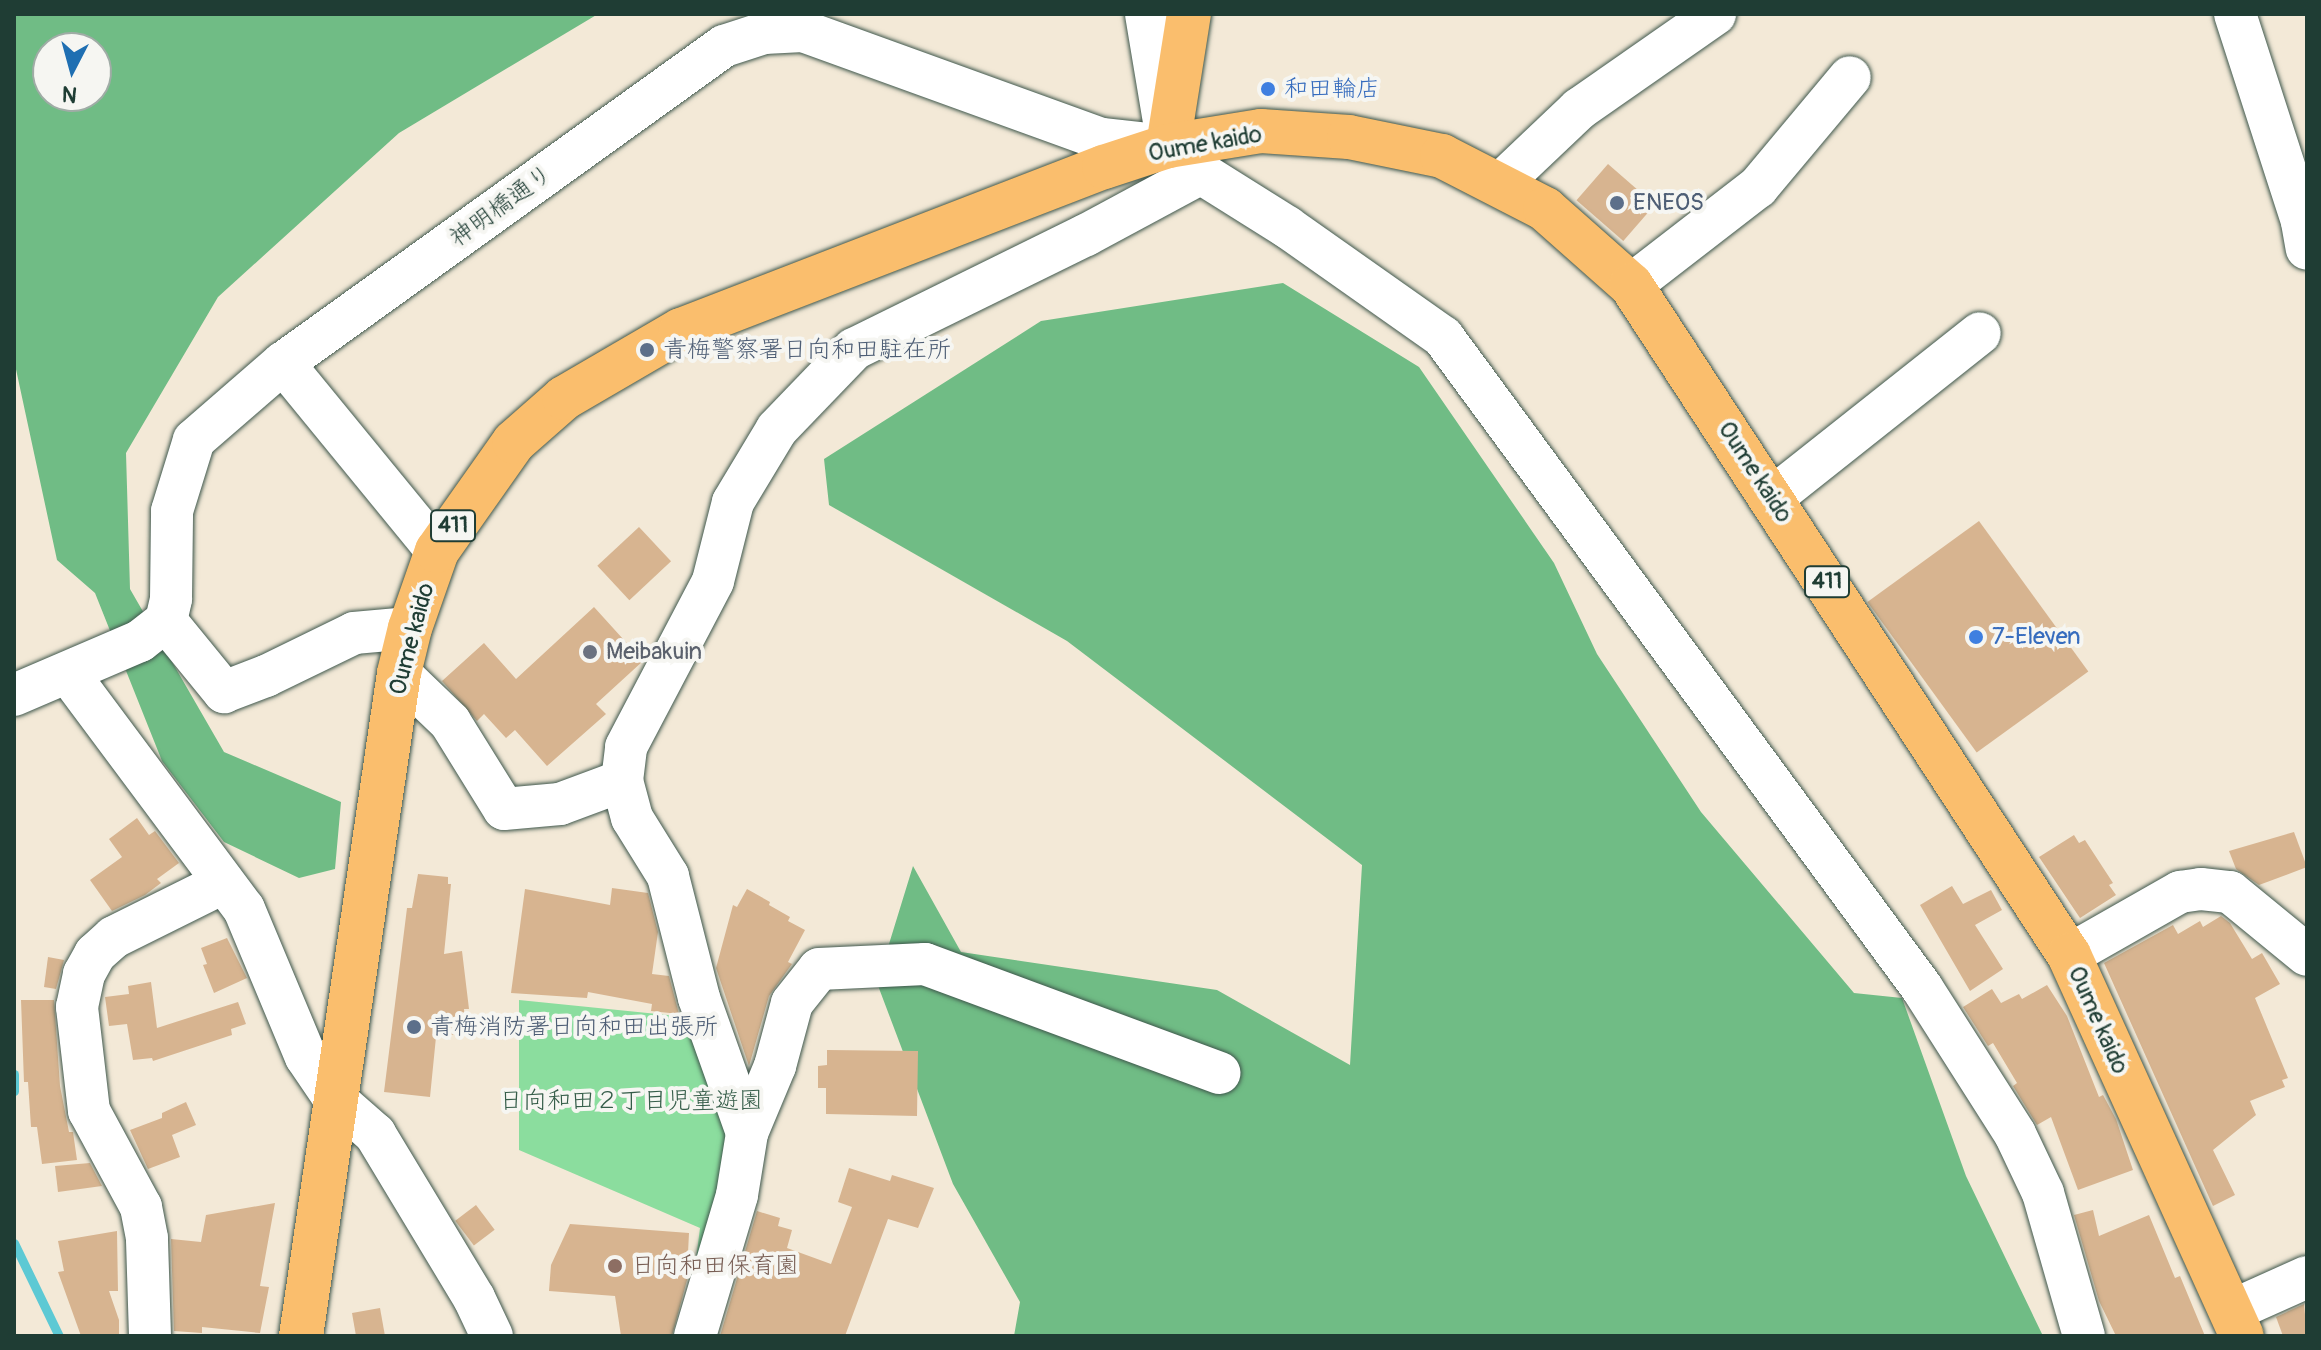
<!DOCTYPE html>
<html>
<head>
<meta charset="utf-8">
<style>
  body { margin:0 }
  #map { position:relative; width:2321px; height:1350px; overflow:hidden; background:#f3e9d7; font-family:Pangolin,"Klee One",sans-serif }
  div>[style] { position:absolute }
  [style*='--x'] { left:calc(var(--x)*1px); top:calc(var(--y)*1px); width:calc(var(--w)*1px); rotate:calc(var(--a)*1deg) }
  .green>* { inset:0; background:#8bdd9e }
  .forest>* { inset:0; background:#70bc85 }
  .stream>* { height:9px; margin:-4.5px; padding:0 4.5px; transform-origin:4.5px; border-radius:4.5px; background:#5dc9d4 }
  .building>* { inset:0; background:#d7b490; transform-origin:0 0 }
  .roads { filter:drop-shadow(0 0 2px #3f574c) drop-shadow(0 0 2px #3f574c) }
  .minor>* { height:42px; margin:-21px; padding:0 21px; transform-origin:21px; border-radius:21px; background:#fff }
  .major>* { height:44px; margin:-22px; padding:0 22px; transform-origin:22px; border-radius:22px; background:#fabe6d }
  .highway>* { height:44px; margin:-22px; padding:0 22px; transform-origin:22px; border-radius:22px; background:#fabe6d }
  .dots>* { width:22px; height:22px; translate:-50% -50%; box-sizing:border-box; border:4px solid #f6f6f2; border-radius:50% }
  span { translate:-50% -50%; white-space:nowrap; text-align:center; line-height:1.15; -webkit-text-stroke:8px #f6f6f2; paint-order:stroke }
  .shield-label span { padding:2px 6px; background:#f6f6f2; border:2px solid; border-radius:6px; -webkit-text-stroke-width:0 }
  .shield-label { font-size:22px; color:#1f3d34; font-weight:700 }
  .shop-label { font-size:24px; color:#366cbe }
  .left { translate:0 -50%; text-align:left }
  .street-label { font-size:24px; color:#1f3d34 }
  .service-label { font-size:24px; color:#4e5e75 }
  .worship-label { font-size:24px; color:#5b616d }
  .park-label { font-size:24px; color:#355d49 }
  .education-label { font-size:24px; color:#785e54 }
  .frame { position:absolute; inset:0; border:16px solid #1f3d34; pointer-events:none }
  .north { position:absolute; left:32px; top:32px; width:80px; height:80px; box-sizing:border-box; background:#f6f6f2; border:2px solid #a0aca6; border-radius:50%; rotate:186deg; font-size:22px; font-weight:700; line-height:32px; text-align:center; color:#1f3d34 }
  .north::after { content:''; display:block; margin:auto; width:28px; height:36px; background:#1f6fb2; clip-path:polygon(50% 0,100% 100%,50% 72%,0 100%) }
</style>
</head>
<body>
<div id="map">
  <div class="green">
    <div style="clip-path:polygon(519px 1000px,697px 1018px,736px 1126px,691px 1299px,700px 1228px,519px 1150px)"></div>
  </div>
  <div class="forest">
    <div style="clip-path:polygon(evenodd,14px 14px,598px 14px,399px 133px,218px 297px,126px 453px,130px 589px,224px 752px,341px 802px,335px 869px,299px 878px,224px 842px,162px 761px,95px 593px,57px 560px,14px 360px,14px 14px,48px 48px,96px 48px,96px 96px,48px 96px,48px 48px)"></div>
    <div style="clip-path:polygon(1283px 283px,1419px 367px,1554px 563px,1597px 654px,1701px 812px,1854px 993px,1902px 998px,1966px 1176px,2043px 1336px,1014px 1336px,1020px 1302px,953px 1184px,877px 983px,913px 866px,961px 952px,1217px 990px,1350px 1065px,1362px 865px,1067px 641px,829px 505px,824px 459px,1041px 321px)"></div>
  </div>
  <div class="stream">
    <div style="--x:14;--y:1074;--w:17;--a:90"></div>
    <div style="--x:14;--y:1243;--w:103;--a:64.2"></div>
  </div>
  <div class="building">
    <div style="left:1608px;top:164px;width:62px;height:48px;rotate:41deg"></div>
    <div style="left:1979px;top:521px;width:186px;height:138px;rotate:54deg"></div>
    <div style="left:639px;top:527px;width:47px;height:57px;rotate:47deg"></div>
    <div style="clip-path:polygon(594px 607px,643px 661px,596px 704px,606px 714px,547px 766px,515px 730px,506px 738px,484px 714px,477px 721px,442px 681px,484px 643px,516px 679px)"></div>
    <div style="clip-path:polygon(137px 818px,149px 835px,155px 831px,179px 863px,157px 879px,161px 883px,145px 895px,112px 911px,90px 880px,122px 857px,109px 839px)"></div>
    <div style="clip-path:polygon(2294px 832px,2307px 867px,2259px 885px,2236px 869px,2229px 851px)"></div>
    <div style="clip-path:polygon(2074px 835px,2079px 843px,2085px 840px,2113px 883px,2109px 885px,2116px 895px,2080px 918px,2039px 857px)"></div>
    <div style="clip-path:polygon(418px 874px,448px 877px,448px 884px,451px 884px,444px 954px,462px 951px,469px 1009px,464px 1009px,466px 1033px,436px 1037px,430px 1097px,384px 1092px,407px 908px,412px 908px)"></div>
    <div style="clip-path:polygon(1952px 886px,1963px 904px,1991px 890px,2002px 910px,1975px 925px,2003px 969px,1970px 991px,1920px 905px)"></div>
    <div style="clip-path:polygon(612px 888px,648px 893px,658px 932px,652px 974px,669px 976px,679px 1014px,651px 1011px,652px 1004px,588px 992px,587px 998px,511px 993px,525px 889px,610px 905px)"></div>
    <div style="clip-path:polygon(747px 889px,770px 902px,769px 905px,790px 917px,788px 921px,805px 930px,788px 962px,792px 964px,769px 996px,749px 1066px,716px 968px,733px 905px,737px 907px)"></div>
    <div style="clip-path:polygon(2221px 916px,2230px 923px,2252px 959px,2262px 953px,2280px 984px,2255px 998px,2288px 1078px,2282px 1080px,2285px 1087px,2250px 1101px,2256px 1115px,2213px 1150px,2235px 1195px,2213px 1206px,2104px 963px,2173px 925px,2178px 934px,2200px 921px,2203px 927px)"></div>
    <div style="clip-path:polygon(227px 938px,247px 978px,214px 993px,203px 965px,207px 964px,201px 948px)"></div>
    <div style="clip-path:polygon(48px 957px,64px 960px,56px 989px,44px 987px)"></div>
    <div style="clip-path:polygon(151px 982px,157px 1028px,238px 1002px,246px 1024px,231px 1029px,232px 1035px,153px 1061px,152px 1058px,133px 1060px,127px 1024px,109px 1026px,105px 997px,129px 994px,128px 986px)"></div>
    <div style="clip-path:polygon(2047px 985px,2067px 1016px,2099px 1097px,2103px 1095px,2116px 1119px,2133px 1170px,2078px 1190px,2051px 1117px,2037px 1125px,2013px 1086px,2017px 1083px,1993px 1043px,1988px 1046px,1963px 1007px,1992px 989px,2001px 1003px,2019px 994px,2022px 999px)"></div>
    <div style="clip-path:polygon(21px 1000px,54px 1000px,60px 1086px,69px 1132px,73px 1132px,77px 1160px,42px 1164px,37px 1127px,31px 1127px,28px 1082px,24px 1082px)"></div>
    <div style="clip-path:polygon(827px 1050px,918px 1051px,917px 1116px,826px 1114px,826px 1088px,818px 1088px,818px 1066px,827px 1065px)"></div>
    <div style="clip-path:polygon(186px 1102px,196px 1125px,172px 1135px,180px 1157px,148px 1169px,130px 1130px,162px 1118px,162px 1113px)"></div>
    <div style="clip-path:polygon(90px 1163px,102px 1186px,58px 1192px,55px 1166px)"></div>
    <div style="clip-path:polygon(849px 1168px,890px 1181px,892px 1175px,934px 1188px,918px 1228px,888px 1219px,845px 1336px,720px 1336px,757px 1211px,780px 1218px,778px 1226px,792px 1230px,787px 1248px,831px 1264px,852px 1207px,838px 1202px)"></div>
    <div style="clip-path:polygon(275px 1203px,260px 1286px,269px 1287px,260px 1333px,202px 1327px,202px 1333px,174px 1331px,171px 1239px,201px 1242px,206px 1215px)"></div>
    <div style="left:476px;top:1205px;width:31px;height:26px;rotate:53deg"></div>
    <div style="clip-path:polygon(2093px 1210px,2099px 1236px,2149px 1215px,2175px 1278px,2180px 1276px,2205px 1336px,2116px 1336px,2099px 1301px,2074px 1215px)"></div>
    <div style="clip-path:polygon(570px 1224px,689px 1233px,688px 1253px,694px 1254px,672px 1336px,621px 1336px,615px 1296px,549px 1291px,551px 1265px)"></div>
    <div style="clip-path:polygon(117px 1231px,118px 1291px,109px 1291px,119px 1320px,119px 1336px,81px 1336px,58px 1272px,64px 1271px,58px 1241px)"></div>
    <div style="clip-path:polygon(2304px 1304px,2307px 1336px,2283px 1336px,2276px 1317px)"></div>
    <div style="clip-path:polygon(380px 1308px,385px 1336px,356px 1336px,352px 1313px)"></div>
  </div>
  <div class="roads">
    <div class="minor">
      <div style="--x:1146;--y:14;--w:134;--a:80.5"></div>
      <div style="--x:1168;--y:146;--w:43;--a:39.3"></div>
      <div style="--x:1201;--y:173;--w:102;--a:32.1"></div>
      <div style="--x:1287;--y:227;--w:191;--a:35.2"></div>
      <div style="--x:1443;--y:337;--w:808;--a:53.65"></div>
      <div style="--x:1922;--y:988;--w:173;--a:57.5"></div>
      <div style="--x:2015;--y:1134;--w:65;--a:64.6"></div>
      <div style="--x:2043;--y:1193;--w:149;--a:74"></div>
      <div style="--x:2235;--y:14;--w:219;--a:72.1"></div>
      <div style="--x:2302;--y:222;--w:27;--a:80"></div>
      <div style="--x:1501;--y:183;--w:108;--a:-43.5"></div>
      <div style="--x:1579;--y:109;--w:166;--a:-34.9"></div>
      <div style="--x:1631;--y:285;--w:160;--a:-37.7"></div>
      <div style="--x:1758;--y:187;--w:143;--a:-50.1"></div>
      <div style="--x:283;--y:363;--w:243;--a:50.7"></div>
      <div style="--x:1772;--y:498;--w:265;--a:-38.4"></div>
      <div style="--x:166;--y:621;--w:92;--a:50.8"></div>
      <div style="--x:224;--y:692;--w:45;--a:-20.9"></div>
      <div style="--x:266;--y:676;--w:98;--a:-26"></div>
      <div style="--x:354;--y:633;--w:56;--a:-5.1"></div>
      <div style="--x:68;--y:673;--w:294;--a:53.3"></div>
      <div style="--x:244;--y:909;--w:160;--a:67.3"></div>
      <div style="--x:306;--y:1057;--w:50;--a:55.7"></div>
      <div style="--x:334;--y:1098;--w:55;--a:41.3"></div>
      <div style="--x:375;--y:1134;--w:192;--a:58.9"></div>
      <div style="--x:474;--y:1298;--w:42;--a:64.7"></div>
      <div style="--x:399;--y:673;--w:71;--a:43.9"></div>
      <div style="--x:450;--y:722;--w:102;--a:58.2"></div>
      <div style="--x:504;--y:809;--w:56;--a:-5.1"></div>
      <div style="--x:560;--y:804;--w:66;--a:-20.4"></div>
      <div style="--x:14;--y:695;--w:137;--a:-23.2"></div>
      <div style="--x:140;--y:641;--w:33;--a:-38"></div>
      <div style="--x:166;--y:621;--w:23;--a:-77"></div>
      <div style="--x:171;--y:599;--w:88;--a:-89.3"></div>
      <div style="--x:172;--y:511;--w:74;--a:-72.8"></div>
      <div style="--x:194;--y:440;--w:118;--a:-40.9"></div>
      <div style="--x:283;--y:363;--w:543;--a:-35.71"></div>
      <div style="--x:724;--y:46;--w:42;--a:-18"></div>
      <div style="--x:764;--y:33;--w:39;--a:-3"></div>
      <div style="--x:803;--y:31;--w:318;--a:19.9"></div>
      <div style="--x:1102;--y:139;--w:66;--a:6.1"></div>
      <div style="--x:2069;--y:955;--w:128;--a:-29.6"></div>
      <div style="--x:2180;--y:892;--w:21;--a:-8"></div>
      <div style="--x:2201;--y:889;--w:29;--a:6"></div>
      <div style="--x:2230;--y:892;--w:99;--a:39.3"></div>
      <div style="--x:747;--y:1133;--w:73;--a:-67.3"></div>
      <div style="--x:775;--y:1066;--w:65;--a:-74.9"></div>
      <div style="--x:792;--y:1003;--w:43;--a:-51.5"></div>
      <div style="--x:819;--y:969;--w:106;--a:-2.7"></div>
      <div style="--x:925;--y:964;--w:314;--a:20.3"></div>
      <div style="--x:2231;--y:1311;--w:83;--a:-24.1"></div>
      <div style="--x:150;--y:1336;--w:98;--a:-91.8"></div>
      <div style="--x:147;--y:1238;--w:32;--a:-101"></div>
      <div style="--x:141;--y:1207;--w:109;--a:-118.4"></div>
      <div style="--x:89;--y:1111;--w:105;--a:-96.6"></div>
      <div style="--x:77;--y:1007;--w:34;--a:-78"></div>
      <div style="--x:84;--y:974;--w:23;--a:-61"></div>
      <div style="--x:95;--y:954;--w:25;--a:-42"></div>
      <div style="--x:114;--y:937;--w:122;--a:-26.4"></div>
      <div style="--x:695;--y:1336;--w:147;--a:-73.4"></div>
      <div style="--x:737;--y:1195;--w:63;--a:-80.8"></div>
      <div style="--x:747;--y:1133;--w:143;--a:-109.6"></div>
      <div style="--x:699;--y:998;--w:126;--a:-104.3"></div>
      <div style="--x:668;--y:876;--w:68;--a:-121.8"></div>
      <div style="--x:632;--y:818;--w:38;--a:-105"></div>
      <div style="--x:622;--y:781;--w:34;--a:-83"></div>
      <div style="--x:626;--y:747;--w:187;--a:-62.3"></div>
      <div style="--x:713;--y:581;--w:81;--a:-75.8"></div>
      <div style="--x:733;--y:502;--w:85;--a:-58.9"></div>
      <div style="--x:777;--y:429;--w:111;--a:-46.1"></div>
      <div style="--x:854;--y:349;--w:258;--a:-26.2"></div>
      <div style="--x:1086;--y:235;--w:131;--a:-28.3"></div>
    </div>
    <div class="major">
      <div style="--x:1168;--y:146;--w:134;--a:-81"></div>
    </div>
    <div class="highway">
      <div style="--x:301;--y:1336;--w:670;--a:-81.59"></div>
      <div style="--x:399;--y:673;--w:46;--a:-76.3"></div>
      <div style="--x:410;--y:628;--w:82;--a:-70.7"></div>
      <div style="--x:437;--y:551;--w:133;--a:-54.8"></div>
      <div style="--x:514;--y:442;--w:67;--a:-41.3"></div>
      <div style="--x:564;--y:398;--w:135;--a:-30.2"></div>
      <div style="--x:681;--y:330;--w:453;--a:-21.1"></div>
      <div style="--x:1104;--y:167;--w:67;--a:-18.2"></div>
      <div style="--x:1168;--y:146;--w:94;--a:-9.2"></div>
      <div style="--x:1261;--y:131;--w:88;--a:3.9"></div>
      <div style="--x:1349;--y:137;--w:95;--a:11.5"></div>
      <div style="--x:1442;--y:156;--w:116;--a:27.2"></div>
      <div style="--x:1545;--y:209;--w:115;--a:41.5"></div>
      <div style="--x:1631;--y:285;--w:800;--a:56.83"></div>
      <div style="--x:2069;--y:955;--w:418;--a:65.6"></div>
    </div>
  </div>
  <div class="dots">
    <div style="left:1268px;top:89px;background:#3f7fe0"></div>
    <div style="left:1617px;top:203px;background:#5c6f8a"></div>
    <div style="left:647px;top:350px;background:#5c6f8a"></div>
    <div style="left:1976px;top:637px;background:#3f7fe0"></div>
    <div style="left:590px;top:652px;background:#6b7280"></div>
    <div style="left:414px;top:1027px;background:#5c6f8a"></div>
    <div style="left:615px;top:1266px;background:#8d6e63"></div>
  </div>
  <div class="shield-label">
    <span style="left:453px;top:526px">411</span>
    <span style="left:1827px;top:582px">411</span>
  </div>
  <div class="shop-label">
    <span class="left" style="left:1284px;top:89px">和田輪店</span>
    <span class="left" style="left:1992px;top:637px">7-Eleven</span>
  </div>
  <div class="street-label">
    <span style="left:1205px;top:144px;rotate:-10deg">Oume kaido</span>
    <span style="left:501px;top:206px;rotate:-36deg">神明橋通り</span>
    <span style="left:1755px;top:472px;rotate:57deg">Oume kaido</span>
    <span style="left:412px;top:639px;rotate:-75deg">Oume kaido</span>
    <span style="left:2098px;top:1020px;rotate:66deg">Oume kaido</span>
  </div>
  <div class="service-label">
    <span class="left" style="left:1633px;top:203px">ENEOS</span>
    <span class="left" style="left:663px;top:350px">青梅警察署日向和田駐在所</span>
    <span class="left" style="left:430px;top:1027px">青梅消防署日向和田出張所</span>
  </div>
  <div class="worship-label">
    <span class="left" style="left:606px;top:652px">Meibakuin</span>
  </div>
  <div class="park-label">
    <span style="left:631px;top:1101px">日向和田２丁目児童遊園</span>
  </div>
  <div class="education-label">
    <span class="left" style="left:631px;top:1266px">日向和田保育園</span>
  </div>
  <div class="frame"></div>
  <div class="north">N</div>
</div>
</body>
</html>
